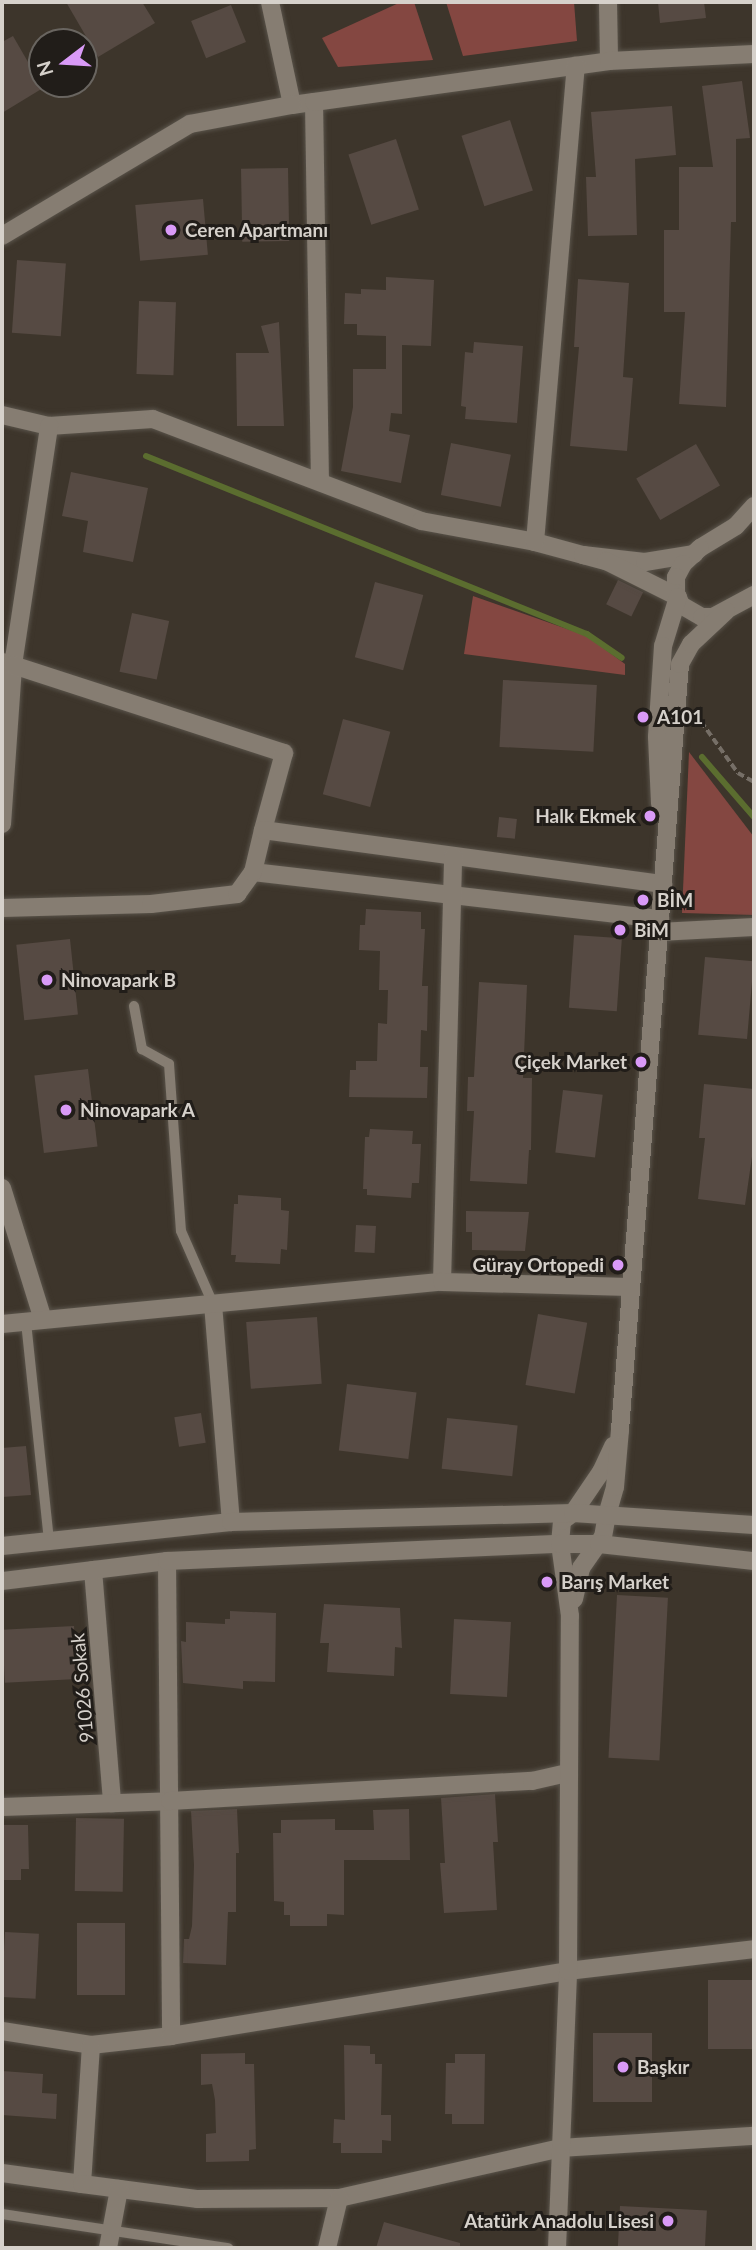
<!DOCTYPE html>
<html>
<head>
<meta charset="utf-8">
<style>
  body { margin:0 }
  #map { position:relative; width:756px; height:2250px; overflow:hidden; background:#3d352b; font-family:Lato,sans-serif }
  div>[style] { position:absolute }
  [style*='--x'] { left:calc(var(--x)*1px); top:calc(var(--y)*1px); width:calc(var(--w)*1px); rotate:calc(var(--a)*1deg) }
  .green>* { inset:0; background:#844741 }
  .stream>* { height:6px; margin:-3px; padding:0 3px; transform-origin:3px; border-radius:3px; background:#5b6d2f }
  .building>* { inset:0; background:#564a43; transform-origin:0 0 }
  .path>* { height:3.5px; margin-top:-1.75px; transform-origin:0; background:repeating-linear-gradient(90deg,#766f67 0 7px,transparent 0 10.5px) }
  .roads { filter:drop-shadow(0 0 2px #59534a) drop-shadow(0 0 2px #59534a) }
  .lane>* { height:10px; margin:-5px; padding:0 5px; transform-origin:5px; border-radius:5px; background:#867d72 }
  .street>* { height:18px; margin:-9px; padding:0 9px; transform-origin:9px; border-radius:9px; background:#867d72 }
  .secondary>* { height:18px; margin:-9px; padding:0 9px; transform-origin:9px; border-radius:9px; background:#867d72 }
  .dots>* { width:19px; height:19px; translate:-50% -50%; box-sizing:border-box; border:4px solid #211d19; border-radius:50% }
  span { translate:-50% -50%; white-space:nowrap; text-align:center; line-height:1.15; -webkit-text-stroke:6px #211d19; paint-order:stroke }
  .poi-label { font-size:19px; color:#d6d1cb; font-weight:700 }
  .left { translate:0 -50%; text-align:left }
  .right { translate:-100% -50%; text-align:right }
  .street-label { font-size:19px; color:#d6d1cb }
  .frame { position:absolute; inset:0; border:4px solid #d6d1cb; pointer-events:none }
  .north { position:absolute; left:28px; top:28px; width:70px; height:70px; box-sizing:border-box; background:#211d19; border:2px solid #696560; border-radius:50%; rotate:253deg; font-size:19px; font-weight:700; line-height:28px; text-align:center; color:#d6d1cb }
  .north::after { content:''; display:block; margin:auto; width:24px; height:32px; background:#d99af7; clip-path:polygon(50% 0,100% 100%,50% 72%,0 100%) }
</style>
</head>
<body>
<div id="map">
  <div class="green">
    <div style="clip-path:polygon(401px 2px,414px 2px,433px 60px,338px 67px,322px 38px)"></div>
    <div style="clip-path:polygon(446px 2px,574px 2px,577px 41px,463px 56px)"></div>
    <div style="clip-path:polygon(473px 596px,587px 636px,625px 664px,625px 675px,464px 654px)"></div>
    <div style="clip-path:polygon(689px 752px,754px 837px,754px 915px,682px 913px)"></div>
  </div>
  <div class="stream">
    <div style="--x:146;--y:456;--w:476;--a:22"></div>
    <div style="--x:587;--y:634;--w:42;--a:34.4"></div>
    <div style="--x:702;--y:757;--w:79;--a:49.1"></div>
  </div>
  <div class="building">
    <div style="clip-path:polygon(66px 2px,142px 2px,155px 23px,98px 57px)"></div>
    <div style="clip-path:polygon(658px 2px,704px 2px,706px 18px,660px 23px)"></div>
    <div style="left:231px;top:5px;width:40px;height:43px;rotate:68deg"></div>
    <div style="clip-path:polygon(13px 36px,43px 88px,2px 113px,2px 42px)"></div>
    <div style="clip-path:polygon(742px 81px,750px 138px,736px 139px,736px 222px,731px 222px,726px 407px,679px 404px,685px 312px,664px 312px,664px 230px,679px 230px,679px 167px,713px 167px,702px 86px)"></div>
    <div style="clip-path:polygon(672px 106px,676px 155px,635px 159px,637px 235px,588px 236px,586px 177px,596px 177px,591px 112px)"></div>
    <div style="left:510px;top:120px;width:74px;height:51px;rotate:72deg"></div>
    <div style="left:396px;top:139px;width:74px;height:50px;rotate:72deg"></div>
    <div style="left:288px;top:168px;width:73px;height:47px;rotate:89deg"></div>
    <div style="left:203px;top:199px;width:56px;height:68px;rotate:85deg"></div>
    <div style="left:17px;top:260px;width:49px;height:73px;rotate:4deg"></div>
    <div style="clip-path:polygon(386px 277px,434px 280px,431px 346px,402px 345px,402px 414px,391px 413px,389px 431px,410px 435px,401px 483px,341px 471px,353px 407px,353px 369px,386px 369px,386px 336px,357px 335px,357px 324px,344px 324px,345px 293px,361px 294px,361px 289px,386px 290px)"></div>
    <div style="clip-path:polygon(578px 279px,629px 283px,623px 377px,633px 378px,627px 451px,570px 446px,579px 347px,574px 347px)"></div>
    <div style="left:139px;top:301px;width:37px;height:73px;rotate:2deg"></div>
    <div style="clip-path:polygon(279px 322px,284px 426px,237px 426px,236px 353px,269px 353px,261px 326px)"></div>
    <div style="clip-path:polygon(474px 342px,523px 346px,517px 423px,465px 419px,466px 407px,461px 406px,465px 352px,473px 353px)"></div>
    <div style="left:451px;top:443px;width:61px;height:53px;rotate:11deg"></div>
    <div style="left:696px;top:444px;width:48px;height:69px;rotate:60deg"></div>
    <div style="clip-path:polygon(71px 472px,148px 488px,133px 562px,83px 552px,88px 521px,62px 516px)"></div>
    <div style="left:618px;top:580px;width:28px;height:27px;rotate:26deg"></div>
    <div style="left:375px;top:582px;width:50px;height:78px;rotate:15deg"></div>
    <div style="left:132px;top:613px;width:38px;height:60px;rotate:12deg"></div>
    <div style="left:503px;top:680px;width:94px;height:67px;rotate:3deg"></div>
    <div style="left:343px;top:719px;width:49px;height:78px;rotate:15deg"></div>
    <div style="left:499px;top:817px;width:18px;height:20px;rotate:6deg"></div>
    <div style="clip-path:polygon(366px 909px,421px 912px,421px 929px,425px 929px,422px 986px,428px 986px,427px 1031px,421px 1030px,420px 1067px,428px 1067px,427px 1098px,349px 1097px,350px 1070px,356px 1070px,356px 1061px,377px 1061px,378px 1023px,387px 1024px,388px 990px,379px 990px,380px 951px,359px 950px,360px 925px,365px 925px)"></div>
    <div style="left:574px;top:935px;width:48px;height:73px;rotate:4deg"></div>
    <div style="left:70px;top:939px;width:76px;height:54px;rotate:84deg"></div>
    <div style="left:705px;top:957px;width:49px;height:78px;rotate:5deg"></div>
    <div style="clip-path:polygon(479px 982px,527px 985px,523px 1078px,532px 1078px,531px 1150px,529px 1150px,527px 1184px,470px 1181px,474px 1111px,467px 1111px,468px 1077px,474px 1077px)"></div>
    <div style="left:88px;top:1069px;width:78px;height:54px;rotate:83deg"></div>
    <div style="clip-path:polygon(704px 1084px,754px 1089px,754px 1143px,745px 1205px,698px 1199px,705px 1138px,699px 1138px)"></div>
    <div style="left:563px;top:1090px;width:40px;height:63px;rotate:7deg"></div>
    <div style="clip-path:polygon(370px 1129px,413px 1131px,412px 1144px,421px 1144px,419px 1183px,412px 1183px,411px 1198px,367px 1195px,367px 1189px,363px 1189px,365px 1137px,369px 1137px)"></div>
    <div style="clip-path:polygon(238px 1195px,281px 1198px,281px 1210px,289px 1211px,287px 1250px,281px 1249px,280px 1264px,235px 1262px,236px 1255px,231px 1255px,234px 1204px,238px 1204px)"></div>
    <div style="clip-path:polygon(466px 1211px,529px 1212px,525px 1251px,472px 1250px,472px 1232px,466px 1232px)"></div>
    <div style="left:356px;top:1225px;width:20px;height:27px;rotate:3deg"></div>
    <div style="left:538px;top:1314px;width:50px;height:72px;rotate:10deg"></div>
    <div style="left:317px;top:1317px;width:67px;height:71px;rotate:86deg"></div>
    <div style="left:347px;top:1384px;width:70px;height:67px;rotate:7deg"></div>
    <div style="left:201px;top:1413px;width:30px;height:27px;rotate:81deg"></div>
    <div style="left:447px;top:1418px;width:71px;height:51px;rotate:6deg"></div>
    <div style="clip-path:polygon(26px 1446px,31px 1495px,2px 1497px,2px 1448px)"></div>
    <div style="left:617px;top:1595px;width:51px;height:163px;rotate:3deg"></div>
    <div style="clip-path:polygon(324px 1604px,400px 1608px,402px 1648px,395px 1647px,394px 1676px,327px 1672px,329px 1643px,320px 1643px)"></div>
    <div style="clip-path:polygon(230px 1611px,276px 1613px,275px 1682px,243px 1681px,243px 1689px,183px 1683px,181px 1641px,186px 1642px,186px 1622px,225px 1624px,225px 1619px,230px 1619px)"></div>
    <div style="left:454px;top:1619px;width:57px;height:75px;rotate:3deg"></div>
    <div style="left:74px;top:1626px;width:53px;height:72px;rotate:87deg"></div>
    <div style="clip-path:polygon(495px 1794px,498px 1842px,493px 1842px,497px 1910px,444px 1913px,440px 1863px,445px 1863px,441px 1798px)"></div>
    <div style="clip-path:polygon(237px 1809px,239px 1853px,236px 1853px,236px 1912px,228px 1912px,226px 1965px,183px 1963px,184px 1939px,189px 1939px,192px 1926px,194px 1865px,191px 1811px)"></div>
    <div style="clip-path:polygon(409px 1809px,410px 1860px,344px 1860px,344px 1915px,327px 1914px,327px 1926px,290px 1926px,290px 1915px,284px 1915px,284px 1902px,274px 1901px,273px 1833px,281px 1833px,281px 1820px,335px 1819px,335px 1830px,374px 1830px,373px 1810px)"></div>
    <div style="left:76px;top:1818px;width:48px;height:73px;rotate:1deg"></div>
    <div style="clip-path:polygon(2px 1825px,28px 1825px,29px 1869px,21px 1869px,21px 1880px,3px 1880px)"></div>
    <div style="left:77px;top:1923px;width:48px;height:72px"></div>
    <div style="left:5px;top:1932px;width:34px;height:65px;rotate:3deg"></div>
    <div style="left:708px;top:1980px;width:46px;height:69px"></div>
    <div style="left:593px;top:2033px;width:59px;height:69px"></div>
    <div style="clip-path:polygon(344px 2045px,370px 2046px,370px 2054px,375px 2054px,375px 2064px,382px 2064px,381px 2115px,391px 2115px,391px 2141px,382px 2140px,382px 2153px,341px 2153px,341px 2143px,333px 2143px,334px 2119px,345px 2120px)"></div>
    <div style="clip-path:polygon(245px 2053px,245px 2064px,254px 2064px,256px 2149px,249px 2150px,249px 2161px,206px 2162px,206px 2134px,216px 2133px,215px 2100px,212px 2084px,201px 2085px,201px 2054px)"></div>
    <div style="clip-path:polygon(455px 2054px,485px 2054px,484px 2124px,452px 2124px,452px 2114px,445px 2114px,446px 2063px,455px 2063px)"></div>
    <div style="clip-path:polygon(2px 2071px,43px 2074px,42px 2093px,57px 2094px,56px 2119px,2px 2115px)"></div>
    <div style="left:620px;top:2206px;width:87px;height:42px;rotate:3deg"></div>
    <div style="clip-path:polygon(384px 2222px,460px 2243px,460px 2248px,376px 2248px)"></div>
  </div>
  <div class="path">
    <div style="--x:695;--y:713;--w:74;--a:54.4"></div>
    <div style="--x:738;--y:773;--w:18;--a:29"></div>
  </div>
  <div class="roads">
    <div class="lane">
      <div style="--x:134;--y:1006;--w:44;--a:79.5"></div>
      <div style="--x:142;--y:1049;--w:31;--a:29"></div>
      <div style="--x:169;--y:1064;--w:167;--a:85.9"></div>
      <div style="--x:181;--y:1231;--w:80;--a:66.3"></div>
      <div style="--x:26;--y:1322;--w:220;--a:84"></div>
      <div style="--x:2;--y:2214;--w:229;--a:8.6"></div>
    </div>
    <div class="street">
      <div style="--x:270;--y:2;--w:105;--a:77.9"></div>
      <div style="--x:292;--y:105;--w:22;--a:-8"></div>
      <div style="--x:314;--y:102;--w:379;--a:89.1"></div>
      <div style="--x:608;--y:2;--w:59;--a:89"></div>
      <div style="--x:314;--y:102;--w:298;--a:-7.9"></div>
      <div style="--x:609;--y:61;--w:145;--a:-2.8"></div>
      <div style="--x:2;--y:236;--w:219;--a:-30.8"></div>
      <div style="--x:190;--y:124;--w:104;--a:-10.6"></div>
      <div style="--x:2;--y:415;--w:48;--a:13.2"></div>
      <div style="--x:49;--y:426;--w:104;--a:-3.9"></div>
      <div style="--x:153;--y:419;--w:287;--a:20.8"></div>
      <div style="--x:421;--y:521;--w:116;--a:10.4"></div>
      <div style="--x:535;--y:542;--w:50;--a:15.2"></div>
      <div style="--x:583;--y:555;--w:62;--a:6.4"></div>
      <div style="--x:645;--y:562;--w:50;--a:-9.3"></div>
      <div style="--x:535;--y:542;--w:478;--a:-85.1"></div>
      <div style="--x:2;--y:662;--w:11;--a:15"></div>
      <div style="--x:13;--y:665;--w:242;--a:-81.4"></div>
      <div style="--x:2;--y:824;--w:159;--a:-86"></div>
      <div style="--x:13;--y:665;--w:285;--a:18"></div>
      <div style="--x:284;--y:753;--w:80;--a:105.3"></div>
      <div style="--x:253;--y:872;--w:410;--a:6.6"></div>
      <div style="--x:2;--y:908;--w:149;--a:-1.5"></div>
      <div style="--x:151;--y:904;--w:87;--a:-6.6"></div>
      <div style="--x:237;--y:894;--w:27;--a:-54"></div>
      <div style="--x:253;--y:872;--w:43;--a:-76.6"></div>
      <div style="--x:263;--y:830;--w:404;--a:7.7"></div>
      <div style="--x:659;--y:932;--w:95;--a:-3"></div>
      <div style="--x:2;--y:1188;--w:138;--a:72.7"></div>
      <div style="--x:442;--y:1282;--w:426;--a:-88.5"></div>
      <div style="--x:213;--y:1304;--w:219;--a:85.3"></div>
      <div style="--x:2;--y:1324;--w:442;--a:-5.5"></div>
      <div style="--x:442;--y:1282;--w:187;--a:1.5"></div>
      <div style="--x:167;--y:1561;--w:475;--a:89.5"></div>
      <div style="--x:93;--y:1570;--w:234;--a:85.3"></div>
      <div style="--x:574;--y:1599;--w:32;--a:-77"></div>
      <div style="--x:581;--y:1568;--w:38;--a:-55"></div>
      <div style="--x:603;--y:1537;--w:22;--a:-80"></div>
      <div style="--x:2;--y:1807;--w:168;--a:-2"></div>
      <div style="--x:170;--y:1801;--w:363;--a:-3.2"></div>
      <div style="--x:532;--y:1781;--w:36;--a:-13"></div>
      <div style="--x:2;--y:2031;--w:90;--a:8.9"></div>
      <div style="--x:91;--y:2045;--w:81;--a:-6.4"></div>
      <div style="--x:171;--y:2036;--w:402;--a:-9.3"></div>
      <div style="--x:568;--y:1971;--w:187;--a:-6.7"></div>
      <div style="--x:2;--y:2173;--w:81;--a:7.8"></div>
      <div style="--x:82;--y:2184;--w:139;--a:-86.3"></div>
      <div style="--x:82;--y:2184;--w:117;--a:7.4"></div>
      <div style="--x:198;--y:2199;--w:141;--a:-0.4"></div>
      <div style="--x:339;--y:2198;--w:228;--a:-12.7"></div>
      <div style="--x:561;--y:2148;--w:193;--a:-3.6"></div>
      <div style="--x:108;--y:2248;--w:60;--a:-79.4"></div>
      <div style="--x:327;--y:2248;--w:51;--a:-76.5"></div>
      <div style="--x:557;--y:2248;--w:277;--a:-87.7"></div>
      <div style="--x:568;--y:1971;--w:355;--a:-89.7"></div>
      <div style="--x:570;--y:1616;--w:73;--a:-97.9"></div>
      <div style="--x:560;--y:1544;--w:23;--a:-85"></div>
      <div style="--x:562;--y:1521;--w:14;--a:-36"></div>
    </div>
    <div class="secondary">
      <div style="--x:754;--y:506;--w:27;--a:132"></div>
      <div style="--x:736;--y:526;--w:42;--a:148.6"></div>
      <div style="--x:700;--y:548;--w:23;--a:137"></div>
      <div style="--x:683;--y:564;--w:15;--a:118"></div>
      <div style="--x:676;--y:577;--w:16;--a:90"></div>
      <div style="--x:676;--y:593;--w:13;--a:67"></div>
      <div style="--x:681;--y:605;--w:24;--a:30"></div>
      <div style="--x:702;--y:617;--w:11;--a:0"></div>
      <div style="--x:713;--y:617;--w:47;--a:-28.2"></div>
      <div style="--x:583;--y:555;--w:24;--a:15"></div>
      <div style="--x:606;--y:561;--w:80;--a:26.6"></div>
      <div style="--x:678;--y:597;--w:51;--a:107"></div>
      <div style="--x:663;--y:646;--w:91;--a:93.8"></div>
      <div style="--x:657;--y:737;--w:67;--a:87.4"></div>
      <div style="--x:573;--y:1513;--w:50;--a:-55.7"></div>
      <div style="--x:601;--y:1472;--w:29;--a:-65"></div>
      <div style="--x:607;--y:1515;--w:29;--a:-74"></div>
      <div style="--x:615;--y:1487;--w:57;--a:-85"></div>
      <div style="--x:620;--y:1430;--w:768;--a:-85.52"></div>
      <div style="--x:680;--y:664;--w:23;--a:-61"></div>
      <div style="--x:691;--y:644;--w:48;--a:-43.3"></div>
      <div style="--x:2;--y:1546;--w:230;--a:-6"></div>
      <div style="--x:231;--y:1522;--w:342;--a:-1.5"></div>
      <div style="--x:573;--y:1513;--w:181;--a:3.8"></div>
      <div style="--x:2;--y:1581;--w:166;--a:-6.9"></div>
      <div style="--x:167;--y:1561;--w:393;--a:-2.5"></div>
      <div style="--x:560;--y:1544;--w:39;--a:0"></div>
      <div style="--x:599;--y:1544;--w:156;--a:6.3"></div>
    </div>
  </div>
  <div class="dots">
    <div style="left:171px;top:230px;background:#d99af7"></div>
    <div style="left:643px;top:717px;background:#d99af7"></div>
    <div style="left:650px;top:816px;background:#d99af7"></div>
    <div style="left:643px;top:900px;background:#d99af7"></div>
    <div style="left:620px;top:930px;background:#d99af7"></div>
    <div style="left:47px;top:980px;background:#d99af7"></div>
    <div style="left:641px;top:1062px;background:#d99af7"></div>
    <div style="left:66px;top:1110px;background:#d99af7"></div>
    <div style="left:618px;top:1265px;background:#d99af7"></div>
    <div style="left:547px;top:1582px;background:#d99af7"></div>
    <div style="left:623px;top:2067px;background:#d99af7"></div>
    <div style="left:668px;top:2221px;background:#d99af7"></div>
  </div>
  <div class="poi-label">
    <span class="left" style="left:185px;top:230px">Ceren Apartmanı</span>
    <span class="left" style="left:657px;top:717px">A101</span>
    <span class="right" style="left:636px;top:816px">Halk Ekmek</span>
    <span class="left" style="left:657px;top:900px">BİM</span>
    <span class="left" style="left:634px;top:930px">BiM</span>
    <span class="left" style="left:61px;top:980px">Ninovapark B</span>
    <span class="right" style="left:627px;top:1062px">Çiçek Market</span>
    <span class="left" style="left:80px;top:1110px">Ninovapark A</span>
    <span class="right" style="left:604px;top:1265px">Güray Ortopedi</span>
    <span class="left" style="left:561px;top:1582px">Barış Market</span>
    <span class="left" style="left:637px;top:2067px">Başkır</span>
    <span class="right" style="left:654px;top:2221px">Atatürk Anadolu Lisesi</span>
  </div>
  <div class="street-label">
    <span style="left:82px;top:1688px;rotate:-95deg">91026 Sokak</span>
  </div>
  <div class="frame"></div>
  <div class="north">N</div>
</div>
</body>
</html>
